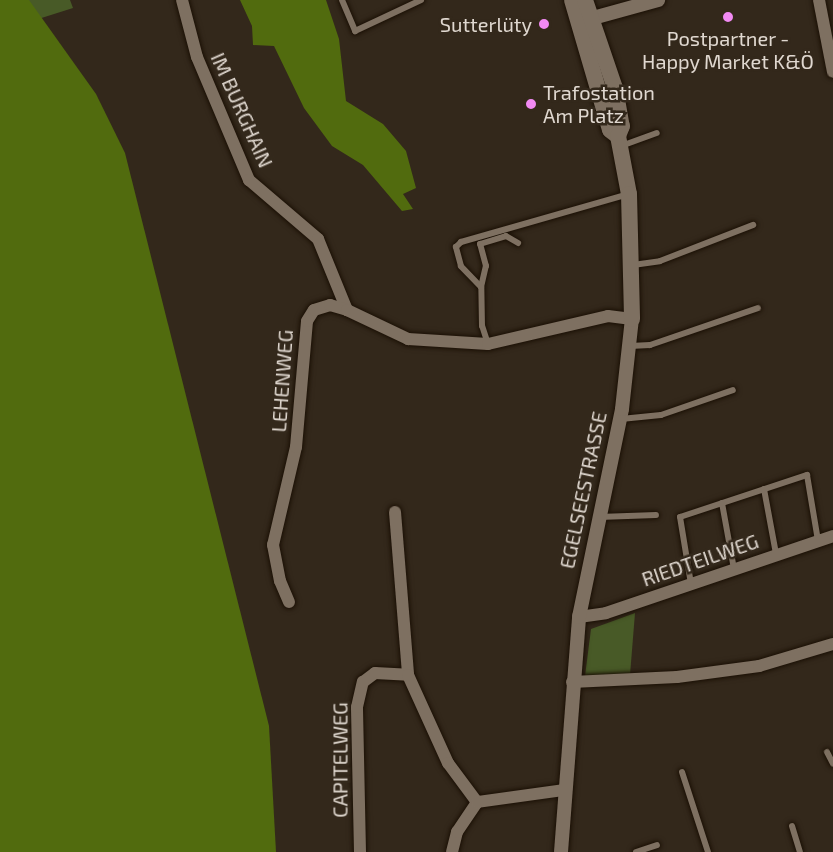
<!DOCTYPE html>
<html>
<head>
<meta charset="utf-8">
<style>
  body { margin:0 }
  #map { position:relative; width:833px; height:852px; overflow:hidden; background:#33281b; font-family:"Exo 2",sans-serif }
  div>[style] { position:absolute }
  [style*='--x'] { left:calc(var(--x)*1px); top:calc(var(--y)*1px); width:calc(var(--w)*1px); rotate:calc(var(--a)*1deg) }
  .green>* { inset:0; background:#485a27 }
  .forest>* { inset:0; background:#516b0e }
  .roads { filter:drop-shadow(0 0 2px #1b1005) drop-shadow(0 0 2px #1b1005) }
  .service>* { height:6px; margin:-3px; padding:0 3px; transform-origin:3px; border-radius:3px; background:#7e7061 }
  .minor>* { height:12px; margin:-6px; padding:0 6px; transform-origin:6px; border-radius:6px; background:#7e7061 }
  .tertiary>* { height:14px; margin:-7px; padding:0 7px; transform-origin:7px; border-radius:7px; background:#7e7061 }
  .secondary>* { height:16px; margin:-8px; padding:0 8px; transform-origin:8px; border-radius:8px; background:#7e7061 }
  .dots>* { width:16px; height:16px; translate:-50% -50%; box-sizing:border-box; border:3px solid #33281b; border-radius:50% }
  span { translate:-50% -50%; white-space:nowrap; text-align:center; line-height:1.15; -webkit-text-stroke:5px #33281b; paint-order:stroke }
  .poi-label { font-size:20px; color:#e0d8d0 }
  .right { translate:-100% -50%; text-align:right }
  .left { translate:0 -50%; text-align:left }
  .street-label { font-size:20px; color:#e0d8d0 }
</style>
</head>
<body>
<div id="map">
  <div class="green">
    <div style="clip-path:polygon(25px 0,70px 0,73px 8px,32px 21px)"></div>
    <div style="clip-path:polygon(635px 613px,630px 675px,585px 676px,591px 629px)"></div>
  </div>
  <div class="forest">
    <div style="clip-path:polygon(0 0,29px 0,96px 94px,125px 153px,269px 726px,276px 852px,0 852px)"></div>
    <div style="clip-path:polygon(240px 0,326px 0,339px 39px,346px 101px,383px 124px,406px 151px,416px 188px,403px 194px,413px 209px,402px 211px,363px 165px,332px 146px,304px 108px,274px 46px,253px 45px,252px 26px)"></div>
  </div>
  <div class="roads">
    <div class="service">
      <div style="--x:342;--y:0;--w:34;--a:67"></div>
      <div style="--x:355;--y:31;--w:73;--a:-25.2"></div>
      <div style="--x:621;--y:146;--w:38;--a:-20"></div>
      <div style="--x:633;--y:265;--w:27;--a:-8"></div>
      <div style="--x:660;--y:261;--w:100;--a:-21.2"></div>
      <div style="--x:481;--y:287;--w:29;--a:-134"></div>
      <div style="--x:461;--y:266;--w:20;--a:-105"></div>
      <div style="--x:456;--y:247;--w:7;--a:-45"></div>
      <div style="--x:461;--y:242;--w:174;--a:-16"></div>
      <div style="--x:488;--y:344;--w:19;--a:-108"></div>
      <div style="--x:482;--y:326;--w:39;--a:-91"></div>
      <div style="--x:481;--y:287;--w:22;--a:-77"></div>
      <div style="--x:486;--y:266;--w:23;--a:-105"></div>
      <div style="--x:480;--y:244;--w:27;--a:-17"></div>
      <div style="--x:506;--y:236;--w:14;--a:30"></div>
      <div style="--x:630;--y:346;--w:20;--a:-3"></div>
      <div style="--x:650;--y:345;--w:114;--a:-18.9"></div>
      <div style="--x:621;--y:419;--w:40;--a:-5.7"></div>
      <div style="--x:661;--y:415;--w:76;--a:-19.1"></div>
      <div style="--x:764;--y:489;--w:66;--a:79.5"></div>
      <div style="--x:722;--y:503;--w:67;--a:79.7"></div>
      <div style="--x:599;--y:517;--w:57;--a:-2"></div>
      <div style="--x:691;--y:584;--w:68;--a:-99.3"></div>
      <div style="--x:680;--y:517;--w:134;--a:-18.3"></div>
      <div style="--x:807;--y:475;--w:67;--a:80.5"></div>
      <div style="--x:827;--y:752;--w:13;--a:63"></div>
      <div style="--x:682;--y:772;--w:84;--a:72"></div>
      <div style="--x:792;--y:826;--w:27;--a:73"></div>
      <div style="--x:636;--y:852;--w:22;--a:-18"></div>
    </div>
    <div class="minor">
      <div style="--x:182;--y:0;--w:59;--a:75.3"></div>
      <div style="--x:197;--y:57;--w:134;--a:67.1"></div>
      <div style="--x:249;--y:180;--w:91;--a:40.5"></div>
      <div style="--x:318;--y:239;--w:77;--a:67.8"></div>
      <div style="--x:819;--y:0;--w:73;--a:79"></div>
      <div style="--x:395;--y:512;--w:164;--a:85.4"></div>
      <div style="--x:289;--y:602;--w:23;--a:-113"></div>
      <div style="--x:280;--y:581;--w:37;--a:-101"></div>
      <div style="--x:273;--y:545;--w:101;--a:-76.8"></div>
      <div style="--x:296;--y:447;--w:126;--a:-85"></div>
      <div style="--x:307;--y:321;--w:13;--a:-58"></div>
      <div style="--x:314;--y:310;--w:17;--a:-17"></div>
      <div style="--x:330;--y:305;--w:18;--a:16"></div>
      <div style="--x:347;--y:310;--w:68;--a:25.4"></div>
      <div style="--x:408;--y:339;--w:80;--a:3.6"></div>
      <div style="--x:488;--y:344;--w:123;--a:-13.1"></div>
      <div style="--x:608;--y:316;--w:24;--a:7"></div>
      <div style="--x:579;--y:617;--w:27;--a:-8"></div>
      <div style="--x:606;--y:613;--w:240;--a:-18.7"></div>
      <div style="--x:572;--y:682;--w:105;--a:-2.7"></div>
      <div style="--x:677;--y:677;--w:83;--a:-7.6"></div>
      <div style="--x:759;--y:666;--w:77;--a:-16.6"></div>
      <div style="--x:360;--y:852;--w:145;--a:-91.2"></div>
      <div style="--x:357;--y:707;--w:26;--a:-77"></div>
      <div style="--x:363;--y:682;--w:15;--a:-37"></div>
      <div style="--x:375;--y:673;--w:33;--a:3"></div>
      <div style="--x:408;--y:675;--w:97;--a:65.6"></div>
      <div style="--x:448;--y:763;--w:49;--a:53.4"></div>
      <div style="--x:452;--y:852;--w:21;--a:-76"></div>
      <div style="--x:457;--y:832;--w:36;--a:-56"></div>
      <div style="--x:477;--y:802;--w:88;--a:-7.9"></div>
    </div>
    <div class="tertiary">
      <div style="--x:582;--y:21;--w:79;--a:-15.4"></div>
      <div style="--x:561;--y:852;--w:236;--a:-85.6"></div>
      <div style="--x:579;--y:617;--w:212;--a:-78.3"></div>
      <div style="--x:622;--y:409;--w:91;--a:-83.7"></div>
    </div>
    <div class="secondary">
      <div style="--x:572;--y:0;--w:135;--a:73.7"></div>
      <div style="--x:610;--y:130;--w:10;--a:37"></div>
      <div style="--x:585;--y:0;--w:93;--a:71.2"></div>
      <div style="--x:615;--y:88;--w:39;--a:80"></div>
      <div style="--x:622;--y:126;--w:11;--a:112"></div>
      <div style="--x:618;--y:136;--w:59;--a:79.3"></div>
      <div style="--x:629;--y:194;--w:125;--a:88.6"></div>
    </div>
  </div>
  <div class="dots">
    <div style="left:728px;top:17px;background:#f28af3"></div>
    <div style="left:544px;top:24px;background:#f28af3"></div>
    <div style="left:531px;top:104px;background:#f28af3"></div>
  </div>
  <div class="poi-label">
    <span class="right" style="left:532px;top:24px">Sutterlüty</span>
    <span style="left:728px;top:50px">Postpartner -<br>Happy Market K&amp;Ö</span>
    <span class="left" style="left:543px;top:104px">Trafostation<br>Am Platz</span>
  </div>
  <div class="street-label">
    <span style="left:242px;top:110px;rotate:66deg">IM BURGHAIN</span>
    <span style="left:282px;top:381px;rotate:-86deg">LEHENWEG</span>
    <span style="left:583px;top:490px;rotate:-78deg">EGELSEESTRASSE</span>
    <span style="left:700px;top:560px;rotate:-19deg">RIEDTEILWEG</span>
    <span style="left:340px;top:760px;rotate:-90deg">CAPITELWEG</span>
  </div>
</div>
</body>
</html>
